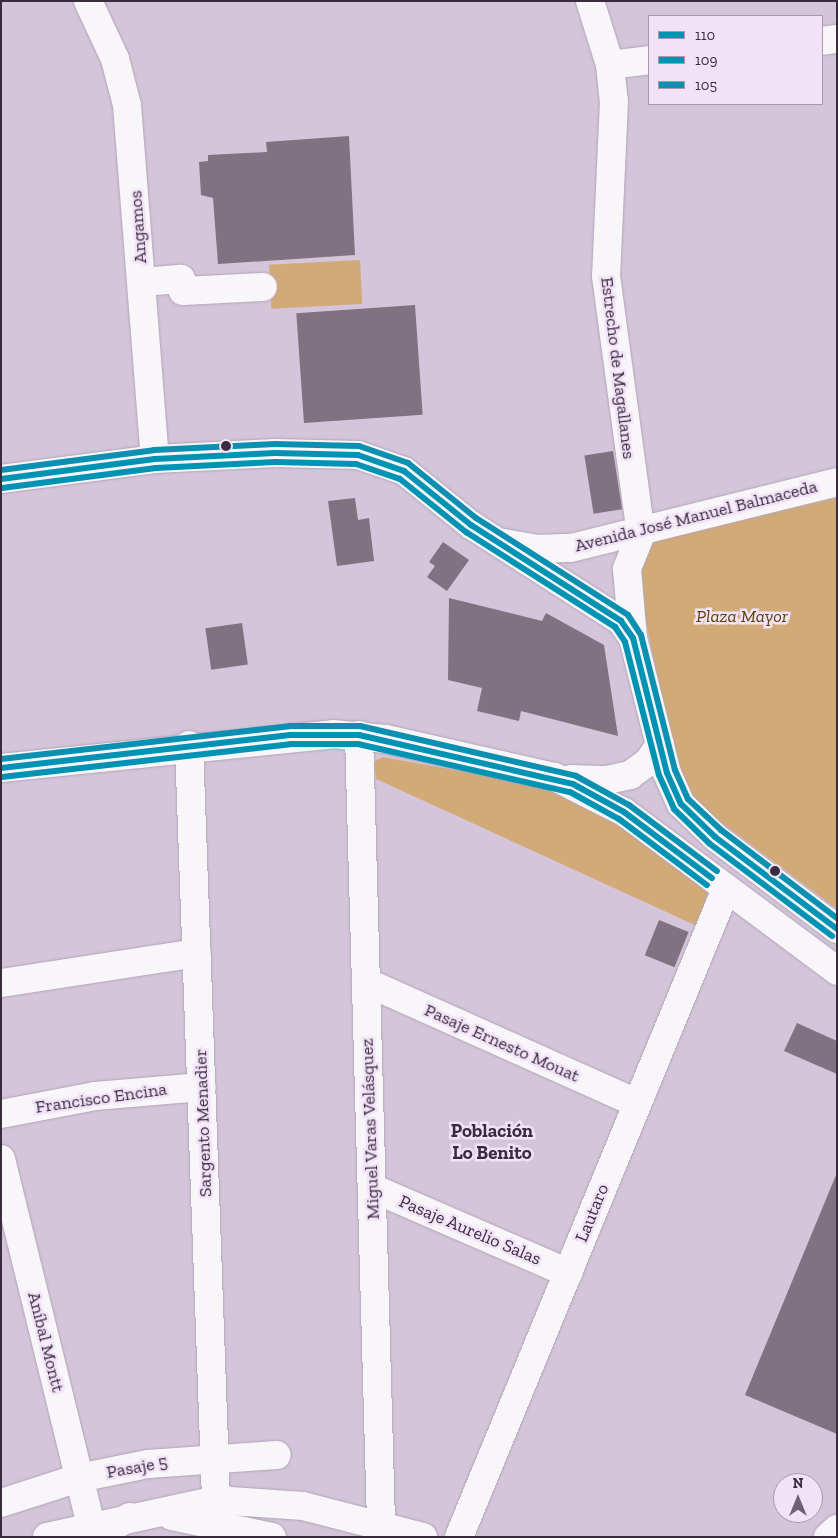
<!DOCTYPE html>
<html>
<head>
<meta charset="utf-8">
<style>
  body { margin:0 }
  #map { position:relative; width:838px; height:1538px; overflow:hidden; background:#d5c5db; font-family:"Zilla Slab",serif }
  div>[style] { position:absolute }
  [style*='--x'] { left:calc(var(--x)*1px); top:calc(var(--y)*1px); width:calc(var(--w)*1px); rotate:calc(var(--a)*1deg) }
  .green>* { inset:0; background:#d2aa78; transform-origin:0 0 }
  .building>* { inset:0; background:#817281; transform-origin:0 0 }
  .roads { filter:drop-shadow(0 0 1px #b1a4b6) drop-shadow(0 0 1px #b1a4b6) }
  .minor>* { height:28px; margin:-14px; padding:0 14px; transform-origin:14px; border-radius:14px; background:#f9f6fa }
  .major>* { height:28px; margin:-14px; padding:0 14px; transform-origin:14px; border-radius:14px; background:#f9f6fa }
  .highway>* { height:28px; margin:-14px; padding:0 14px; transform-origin:14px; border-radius:14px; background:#f9f6fa }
  .bus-1>* { height:6px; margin:-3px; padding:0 3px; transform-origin:3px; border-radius:3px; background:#0093b3 }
  .bus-2>* { height:6px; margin:-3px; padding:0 3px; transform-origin:3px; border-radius:3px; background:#0093b3 }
  .bus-3>* { height:6px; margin:-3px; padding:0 3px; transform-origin:3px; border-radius:3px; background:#0b90b1 }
  .dots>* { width:14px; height:14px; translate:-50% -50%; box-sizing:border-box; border:2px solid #f2e2f7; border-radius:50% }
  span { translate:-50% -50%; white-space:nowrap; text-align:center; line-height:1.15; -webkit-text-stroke:5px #f2e2f7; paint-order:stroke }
  .street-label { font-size:18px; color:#382c3d }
  .park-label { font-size:18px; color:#5f4108; font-style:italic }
  .neighbourhood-label { font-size:19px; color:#382c3d; font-weight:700 }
  .frame { position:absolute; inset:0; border:2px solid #382c3d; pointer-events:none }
  .legend { position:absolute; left:648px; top:15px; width:175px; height:90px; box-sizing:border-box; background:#f2e2f7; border:1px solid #a899ad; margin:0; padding:6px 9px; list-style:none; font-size:15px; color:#382c3d }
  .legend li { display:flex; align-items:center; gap:10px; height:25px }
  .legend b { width:25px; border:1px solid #a899ad }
  .north { position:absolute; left:773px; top:1473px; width:50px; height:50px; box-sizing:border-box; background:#f2e2f7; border:1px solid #a899ad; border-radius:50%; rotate:0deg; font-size:14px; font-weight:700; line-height:20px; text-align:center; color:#382c3d }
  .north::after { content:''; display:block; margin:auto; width:18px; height:22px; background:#6f6274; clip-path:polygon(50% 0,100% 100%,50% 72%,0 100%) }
</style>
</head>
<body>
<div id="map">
  <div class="green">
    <div style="left:360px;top:260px;width:44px;height:91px;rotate:87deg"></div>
    <div style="clip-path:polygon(837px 498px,837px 909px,682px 793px,639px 589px,641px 554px,652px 540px)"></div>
    <div style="clip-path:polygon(382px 757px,566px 790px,602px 805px,708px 893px,697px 926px,376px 779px,374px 762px)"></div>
  </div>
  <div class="building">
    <div style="clip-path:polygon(349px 136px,355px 255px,218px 264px,213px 198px,201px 195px,199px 162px,208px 161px,208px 155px,267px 152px,266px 142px)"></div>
    <div style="left:415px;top:305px;width:110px;height:119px;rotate:86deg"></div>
    <div style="left:613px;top:451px;width:59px;height:29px;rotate:81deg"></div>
    <div style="clip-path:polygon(355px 498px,358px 520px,369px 518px,374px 561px,337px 566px,328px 501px)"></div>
    <div style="clip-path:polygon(443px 542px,469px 560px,447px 591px,427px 577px,435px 566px,429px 562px)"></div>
    <div style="clip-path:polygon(449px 598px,542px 621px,546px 613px,604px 645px,618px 736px,521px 711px,519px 721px,477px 711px,482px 688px,448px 680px)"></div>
    <div style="left:242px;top:623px;width:42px;height:37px;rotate:82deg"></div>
    <div style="left:659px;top:920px;width:32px;height:38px;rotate:22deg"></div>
    <div style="clip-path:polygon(797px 1023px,837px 1041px,837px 1074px,784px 1051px)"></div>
    <div style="clip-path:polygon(836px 1175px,837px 1175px,837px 1434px,745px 1395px)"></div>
  </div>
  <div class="roads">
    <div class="minor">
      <div style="--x:88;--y:1;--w:64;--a:65"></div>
      <div style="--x:115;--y:59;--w:48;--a:75.4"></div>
      <div style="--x:127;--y:105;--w:355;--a:85.5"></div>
      <div style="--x:590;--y:1;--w:67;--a:72.6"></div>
      <div style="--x:610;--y:65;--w:36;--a:84"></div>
      <div style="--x:614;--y:101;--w:175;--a:92.6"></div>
      <div style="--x:606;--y:276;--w:260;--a:82.3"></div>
      <div style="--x:641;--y:534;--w:38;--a:112"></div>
      <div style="--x:627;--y:569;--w:69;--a:85"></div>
      <div style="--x:822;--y:41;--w:15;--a:-8"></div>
      <div style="--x:610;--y:65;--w:39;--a:-7"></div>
      <div style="--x:143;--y:282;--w:38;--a:-5"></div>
      <div style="--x:181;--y:279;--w:12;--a:81"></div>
      <div style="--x:183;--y:291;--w:80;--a:-2.9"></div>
      <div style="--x:498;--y:542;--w:39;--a:10"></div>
      <div style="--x:536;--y:549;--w:35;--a:-2"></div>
      <div style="--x:571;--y:548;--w:274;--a:-13.9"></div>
      <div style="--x:359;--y:735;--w:789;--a:88.4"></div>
      <div style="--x:189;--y:745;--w:755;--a:87.95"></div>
      <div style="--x:366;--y:982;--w:297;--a:24.1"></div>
      <div style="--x:1;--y:983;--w:198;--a:-8.7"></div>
      <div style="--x:1;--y:1114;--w:96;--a:-10.8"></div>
      <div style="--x:95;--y:1096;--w:107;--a:-4.8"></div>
      <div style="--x:1;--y:1159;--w:377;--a:76.2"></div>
      <div style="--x:372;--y:1188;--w:214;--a:23.4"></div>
      <div style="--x:1;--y:1503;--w:82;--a:-17.8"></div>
      <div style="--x:79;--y:1478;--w:70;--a:-11.5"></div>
      <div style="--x:148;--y:1464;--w:129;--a:-4"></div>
      <div style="--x:172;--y:1516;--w:102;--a:11.9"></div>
      <div style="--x:47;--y:1537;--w:173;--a:-12.3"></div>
      <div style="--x:216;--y:1500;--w:87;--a:3.9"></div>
      <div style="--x:303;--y:1506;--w:124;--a:14.5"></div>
      <div style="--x:459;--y:1537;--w:701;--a:-67.61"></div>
    </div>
    <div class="major">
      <div style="--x:1;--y:479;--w:155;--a:-7.4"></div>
      <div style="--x:155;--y:459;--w:120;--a:-2.9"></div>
      <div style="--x:275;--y:453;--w:83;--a:1.4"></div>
      <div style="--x:358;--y:455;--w:49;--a:19.2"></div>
      <div style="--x:404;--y:471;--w:86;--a:38.9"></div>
      <div style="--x:471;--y:525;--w:178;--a:32.6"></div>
      <div style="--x:621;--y:621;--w:21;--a:55"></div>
      <div style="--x:633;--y:638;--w:139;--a:75.9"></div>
      <div style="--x:667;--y:773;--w:34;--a:66"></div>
      <div style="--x:681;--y:804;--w:47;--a:44.1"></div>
      <div style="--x:715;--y:837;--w:153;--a:37"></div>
      <div style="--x:1;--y:768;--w:334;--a:-5.8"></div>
      <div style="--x:333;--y:734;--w:53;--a:5.4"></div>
      <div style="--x:386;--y:739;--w:173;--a:12.7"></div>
      <div style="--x:555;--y:777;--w:77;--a:26.9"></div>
      <div style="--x:624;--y:812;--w:266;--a:36.7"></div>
      <div style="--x:571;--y:779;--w:36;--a:2"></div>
      <div style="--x:607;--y:780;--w:24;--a:-12"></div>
      <div style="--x:630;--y:775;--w:22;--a:-36"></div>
      <div style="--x:648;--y:762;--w:21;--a:-55"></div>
      <div style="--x:828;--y:1537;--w:12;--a:-42"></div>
    </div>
    <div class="highway">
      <div style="--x:96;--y:1537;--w:39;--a:-31"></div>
    </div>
  </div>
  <div class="bus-1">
    <div style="--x:1;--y:479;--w:155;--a:-7.4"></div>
    <div style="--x:155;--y:459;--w:120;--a:-2.9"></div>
    <div style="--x:275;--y:453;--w:83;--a:1.4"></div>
    <div style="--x:358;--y:455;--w:49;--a:19.2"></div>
    <div style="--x:404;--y:471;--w:86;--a:38.9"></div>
    <div style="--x:471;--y:525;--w:178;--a:32.6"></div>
    <div style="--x:621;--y:621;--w:21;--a:55"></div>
    <div style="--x:633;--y:638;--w:139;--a:75.9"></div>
    <div style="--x:667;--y:773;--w:34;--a:66"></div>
    <div style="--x:681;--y:804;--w:47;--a:44.1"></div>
    <div style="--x:715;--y:837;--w:153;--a:37"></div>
    <div style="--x:1;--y:768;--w:291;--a:-6.5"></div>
    <div style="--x:290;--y:735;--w:69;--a:0"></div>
    <div style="--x:359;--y:735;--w:220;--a:12.9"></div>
    <div style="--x:573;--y:784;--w:58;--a:28.8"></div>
    <div style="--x:624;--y:812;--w:110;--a:36.9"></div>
  </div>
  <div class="bus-2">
    <div style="--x:2;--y:488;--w:155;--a:-7.4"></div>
    <div style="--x:156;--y:468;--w:119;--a:-2.9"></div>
    <div style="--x:275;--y:462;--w:81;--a:1.4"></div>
    <div style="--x:356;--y:464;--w:46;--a:18.8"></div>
    <div style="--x:400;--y:479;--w:85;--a:38.8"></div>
    <div style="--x:466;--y:532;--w:177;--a:32.5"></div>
    <div style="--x:615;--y:627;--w:18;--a:56"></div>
    <div style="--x:625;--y:642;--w:137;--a:75.7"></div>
    <div style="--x:659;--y:775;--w:37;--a:66"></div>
    <div style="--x:674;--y:809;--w:50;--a:44.2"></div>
    <div style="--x:710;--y:844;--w:153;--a:37"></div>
    <div style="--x:2;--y:777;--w:290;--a:-6.5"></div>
    <div style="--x:290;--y:744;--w:68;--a:0"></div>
    <div style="--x:358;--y:744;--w:217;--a:12.8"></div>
    <div style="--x:570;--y:792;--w:56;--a:28.9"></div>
    <div style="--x:619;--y:819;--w:110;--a:36.9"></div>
  </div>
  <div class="bus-3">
    <div style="--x:1;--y:470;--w:154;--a:-7.4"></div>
    <div style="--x:154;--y:450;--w:121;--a:-2.8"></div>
    <div style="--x:275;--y:444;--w:84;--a:1.4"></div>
    <div style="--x:359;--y:446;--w:52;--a:19.1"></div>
    <div style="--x:408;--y:463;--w:87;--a:39"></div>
    <div style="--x:476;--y:518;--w:180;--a:32.5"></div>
    <div style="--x:628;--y:615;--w:24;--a:57"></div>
    <div style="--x:641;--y:635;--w:139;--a:75.9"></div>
    <div style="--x:675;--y:770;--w:32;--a:66"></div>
    <div style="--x:688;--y:799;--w:45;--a:43.2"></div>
    <div style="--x:721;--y:830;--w:146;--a:37.2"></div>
    <div style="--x:1;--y:759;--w:290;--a:-6.5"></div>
    <div style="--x:289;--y:726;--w:71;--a:0"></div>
    <div style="--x:360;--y:726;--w:222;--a:13"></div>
    <div style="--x:576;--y:776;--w:60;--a:28.7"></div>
    <div style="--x:629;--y:805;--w:110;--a:36.9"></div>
  </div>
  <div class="dots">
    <div style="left:226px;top:446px;background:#382c3d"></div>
    <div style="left:775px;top:871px;background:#382c3d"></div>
  </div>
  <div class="street-label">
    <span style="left:138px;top:227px;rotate:-94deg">Angamos</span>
    <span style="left:618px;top:368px;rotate:83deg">Estrecho de Magallanes</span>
    <span style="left:696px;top:516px;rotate:-14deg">Avenida José Manuel Balmaceda</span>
    <span style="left:502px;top:1043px;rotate:24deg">Pasaje Ernesto Mouat</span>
    <span style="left:101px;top:1098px;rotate:-8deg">Francisco Encina</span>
    <span style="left:203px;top:1123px;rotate:-92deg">Sargento Menadier</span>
    <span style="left:370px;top:1129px;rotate:-92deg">Miguel Varas Velásquez</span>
    <span style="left:592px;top:1213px;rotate:-68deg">Lautaro</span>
    <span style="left:470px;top:1230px;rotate:23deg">Pasaje Aurelio Salas</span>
    <span style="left:46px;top:1342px;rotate:76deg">Aníbal Montt</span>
    <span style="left:137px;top:1467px;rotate:-10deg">Pasaje 5</span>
  </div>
  <div class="park-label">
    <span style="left:742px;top:616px">Plaza Mayor</span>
  </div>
  <div class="neighbourhood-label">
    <span style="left:492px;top:1142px">Población<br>Lo Benito</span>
  </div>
  <div class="frame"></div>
  <ul class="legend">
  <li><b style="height:6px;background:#0093b3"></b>110</li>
  <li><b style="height:6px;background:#0093b3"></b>109</li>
  <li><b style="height:6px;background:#0b90b1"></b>105</li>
  </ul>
  <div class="north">N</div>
</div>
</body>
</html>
